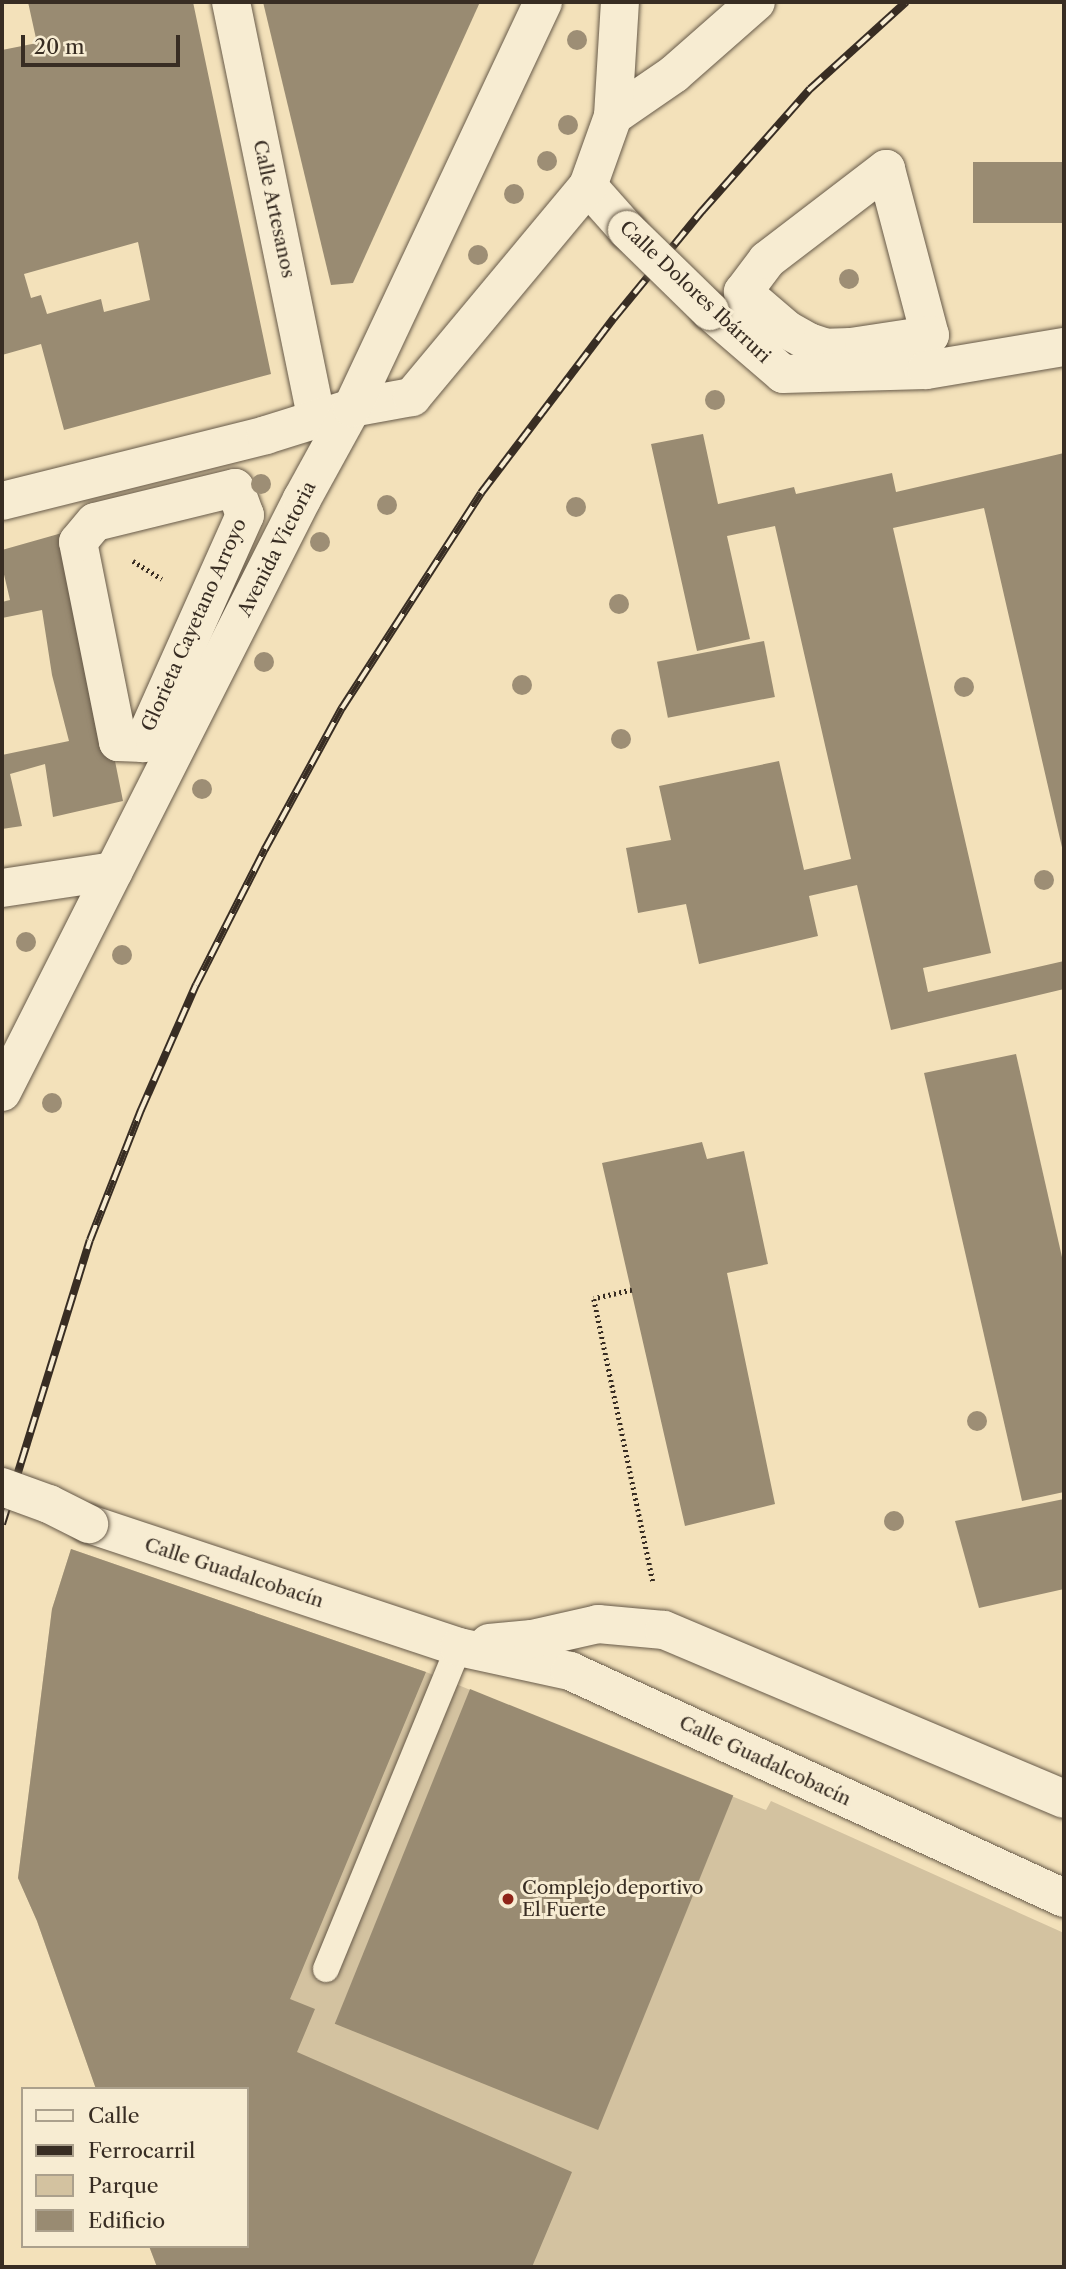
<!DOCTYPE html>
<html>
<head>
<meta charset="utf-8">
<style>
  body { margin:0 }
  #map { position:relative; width:1066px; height:2269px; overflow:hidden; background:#f3e1ba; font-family:"Libre Caslon Text",serif }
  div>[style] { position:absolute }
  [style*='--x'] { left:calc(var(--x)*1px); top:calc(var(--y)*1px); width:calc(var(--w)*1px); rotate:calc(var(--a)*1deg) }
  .green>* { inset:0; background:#d3c2a0 }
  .building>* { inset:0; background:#998b72; transform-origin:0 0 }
  .path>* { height:4.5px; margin-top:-2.25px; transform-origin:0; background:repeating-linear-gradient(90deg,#382d23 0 2px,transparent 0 5.5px) }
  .roads { filter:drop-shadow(0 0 2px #675a49) drop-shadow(0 0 2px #675a49) }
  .service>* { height:26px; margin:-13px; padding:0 13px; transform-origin:13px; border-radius:13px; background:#f7ecd2 }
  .pedestrian>* { height:38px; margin:-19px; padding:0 19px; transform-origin:19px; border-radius:19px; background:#f7ecd2 }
  .minor>* { height:38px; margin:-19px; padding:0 19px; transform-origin:19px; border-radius:19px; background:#f7ecd2 }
  .secondary>* { height:38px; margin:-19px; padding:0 19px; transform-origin:19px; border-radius:19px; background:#f7ecd2 }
  .rail>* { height:8px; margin-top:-4px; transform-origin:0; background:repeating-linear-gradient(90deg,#f7ecd2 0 16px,#382d23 0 32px); box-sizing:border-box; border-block:2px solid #382d23 }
  .bridges { filter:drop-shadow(0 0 2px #675a49) drop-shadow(0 0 2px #675a49) }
  .pedestrian-bridge>* { height:38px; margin:-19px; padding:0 19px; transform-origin:19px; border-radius:19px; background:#f7ecd2 }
  .minor-bridge>* { height:38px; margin:-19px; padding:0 19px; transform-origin:19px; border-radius:19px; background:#f7ecd2 }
  .trees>* { width:20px; height:20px; margin:-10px; border-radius:50%; background:#9d8e75 }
  .dots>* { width:19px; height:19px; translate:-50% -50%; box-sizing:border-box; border:4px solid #f7ecd2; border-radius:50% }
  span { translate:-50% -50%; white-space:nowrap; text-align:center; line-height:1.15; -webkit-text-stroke:6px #f7ecd2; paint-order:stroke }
  .street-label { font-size:19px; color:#382d23 }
  .poi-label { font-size:19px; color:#382d23 }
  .left { translate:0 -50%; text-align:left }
  .frame { position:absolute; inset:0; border:4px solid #382d23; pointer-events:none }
  .legend { position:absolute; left:21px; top:2087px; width:228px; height:161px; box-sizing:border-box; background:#f7ecd2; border:2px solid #aba08c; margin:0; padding:9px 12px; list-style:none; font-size:21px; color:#382d23 }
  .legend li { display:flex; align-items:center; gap:14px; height:35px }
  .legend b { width:35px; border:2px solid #aba08c }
  .scale { position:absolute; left:21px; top:35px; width:159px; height:32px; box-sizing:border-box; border:4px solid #382d23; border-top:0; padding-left:9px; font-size:21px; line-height:24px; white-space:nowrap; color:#382d23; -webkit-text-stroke:5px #f7ecd2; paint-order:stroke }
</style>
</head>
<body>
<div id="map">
  <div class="green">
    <div style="clip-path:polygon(71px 1549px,426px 1672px,766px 1810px,771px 1801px,1064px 1933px,1064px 2267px,157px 2267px,149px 2246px,247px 2246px,247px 2089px,96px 2089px,37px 1921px,18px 1878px,52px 1609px)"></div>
  </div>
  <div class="building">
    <div style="clip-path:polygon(evenodd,28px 2px,193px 2px,271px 374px,64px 430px,41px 344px,2px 355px,2px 50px,37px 43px,28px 2px,138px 242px,150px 300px,104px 312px,101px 299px,47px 314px,41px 295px,31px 298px,24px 274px,138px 242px)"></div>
    <div style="clip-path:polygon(263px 2px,480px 2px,353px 283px,331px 285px)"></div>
    <div style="left:1064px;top:162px;width:61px;height:91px;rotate:90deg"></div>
    <div style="clip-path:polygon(703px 434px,718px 504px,794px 487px,796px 494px,892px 473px,896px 492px,1064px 453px,1064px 856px,984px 508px,893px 528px,991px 953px,923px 968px,928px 992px,1064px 961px,1064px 989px,891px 1030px,857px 885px,809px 896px,818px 936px,699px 964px,686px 904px,638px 913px,626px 848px,671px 840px,659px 786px,779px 761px,804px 870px,851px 859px,775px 526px,727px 536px,750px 639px,697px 651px,651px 444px)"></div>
    <div style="clip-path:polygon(69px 531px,123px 801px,53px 817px,45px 764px,10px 774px,22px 826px,2px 829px,2px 755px,69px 741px,52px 675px,42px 610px,2px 618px,2px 602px,10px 600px,2px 566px,2px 550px)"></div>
    <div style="left:764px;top:641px;width:57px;height:109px;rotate:79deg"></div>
    <div style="clip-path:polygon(1016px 1054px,1064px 1266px,1064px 1492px,1022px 1501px,924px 1073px)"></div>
    <div style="clip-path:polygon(702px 1142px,707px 1159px,744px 1151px,768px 1264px,727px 1273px,775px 1504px,685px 1526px,602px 1163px)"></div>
    <div style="clip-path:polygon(1064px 1499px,1064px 1589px,979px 1608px,955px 1521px)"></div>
    <div style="clip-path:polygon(71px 1549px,426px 1672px,290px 1999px,315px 2009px,297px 2052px,572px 2172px,532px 2267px,157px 2267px,149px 2246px,247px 2246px,247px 2089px,96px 2089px,37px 1921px,18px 1878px,52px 1609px)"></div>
    <div style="left:470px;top:1689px;width:284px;height:361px;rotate:22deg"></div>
  </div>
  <div class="path">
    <div style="--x:133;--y:561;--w:34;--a:32"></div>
    <div style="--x:632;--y:1290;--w:39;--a:167"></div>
    <div style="--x:594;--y:1299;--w:288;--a:78.2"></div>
  </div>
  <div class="roads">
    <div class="service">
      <div style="--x:326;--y:1969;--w:348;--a:-67.6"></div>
    </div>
    <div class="pedestrian">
      <div style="--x:886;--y:169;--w:172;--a:75.2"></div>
      <div style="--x:930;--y:335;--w:80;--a:171.4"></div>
      <div style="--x:851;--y:347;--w:24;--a:178"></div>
      <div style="--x:827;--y:348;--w:19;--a:-162"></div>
      <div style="--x:809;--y:342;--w:26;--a:-151"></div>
      <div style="--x:786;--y:329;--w:57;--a:-139.3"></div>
      <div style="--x:743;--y:292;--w:40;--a:-53"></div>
      <div style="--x:767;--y:260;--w:150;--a:-37.4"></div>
      <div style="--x:235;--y:488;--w:29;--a:70"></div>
      <div style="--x:245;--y:515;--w:250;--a:114.1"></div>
      <div style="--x:143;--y:743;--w:25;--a:-178"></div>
      <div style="--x:118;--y:742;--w:204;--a:-101.3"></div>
      <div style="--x:78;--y:542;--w:26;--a:-50"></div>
      <div style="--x:95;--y:522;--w:144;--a:-13.7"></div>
    </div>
    <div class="minor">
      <div style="--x:231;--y:2;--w:424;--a:78.4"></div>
      <div style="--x:613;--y:116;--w:74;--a:-34.5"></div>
      <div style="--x:674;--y:74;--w:109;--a:-41.3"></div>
      <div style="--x:588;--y:186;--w:59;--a:48.4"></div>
      <div style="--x:710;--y:311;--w:96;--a:40.8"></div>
      <div style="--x:783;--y:374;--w:143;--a:-1.6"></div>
      <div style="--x:926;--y:370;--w:140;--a:-9.5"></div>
      <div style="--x:352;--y:408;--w:61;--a:-10.4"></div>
      <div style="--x:412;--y:397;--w:275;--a:-50.2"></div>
      <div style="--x:588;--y:186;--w:74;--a:-70.3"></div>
      <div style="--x:613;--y:116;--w:114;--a:-86.5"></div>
      <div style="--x:89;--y:1524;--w:390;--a:18.4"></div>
      <div style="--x:459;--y:1647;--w:114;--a:12.2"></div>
      <div style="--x:570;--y:1671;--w:544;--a:24.68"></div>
      <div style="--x:489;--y:1643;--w:43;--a:-5.3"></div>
      <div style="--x:532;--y:1639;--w:68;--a:-12.8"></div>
      <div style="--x:598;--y:1624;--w:66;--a:5.2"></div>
      <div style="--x:664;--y:1630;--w:434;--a:22.9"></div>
    </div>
    <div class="secondary">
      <div style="--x:2;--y:501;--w:272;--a:-14"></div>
      <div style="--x:266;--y:435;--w:90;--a:-17.4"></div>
      <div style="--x:2;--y:888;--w:113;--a:-8.6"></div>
      <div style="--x:2;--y:1092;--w:665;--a:-63.17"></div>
      <div style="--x:302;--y:499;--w:104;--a:-61.2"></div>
      <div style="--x:352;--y:408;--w:449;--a:-64.8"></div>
    </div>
  </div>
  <div class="rail">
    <div style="--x:2;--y:1524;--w:297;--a:-72.8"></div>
    <div style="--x:90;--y:1240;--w:140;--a:-68.6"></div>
    <div style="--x:141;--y:1110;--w:137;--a:-66.3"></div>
    <div style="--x:196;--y:985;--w:153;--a:-63.1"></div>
    <div style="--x:265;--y:849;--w:161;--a:-61.4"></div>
    <div style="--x:342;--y:708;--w:256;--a:-57.1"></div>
    <div style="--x:481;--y:493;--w:220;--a:-52.8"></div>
    <div style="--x:614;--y:318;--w:139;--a:-50.6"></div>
    <div style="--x:702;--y:211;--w:163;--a:-48.5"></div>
    <div style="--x:810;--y:89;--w:130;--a:-42.2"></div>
  </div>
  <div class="bridges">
    <div class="pedestrian-bridge">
      <div style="--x:2;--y:1487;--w:50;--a:19.9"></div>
      <div style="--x:49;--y:1504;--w:45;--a:26.6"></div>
    </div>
    <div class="minor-bridge">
      <div style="--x:627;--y:230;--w:116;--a:44.3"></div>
    </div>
  </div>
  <div class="trees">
    <div style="left:577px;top:40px"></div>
    <div style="left:568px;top:125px"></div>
    <div style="left:547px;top:161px"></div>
    <div style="left:514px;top:194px"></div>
    <div style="left:478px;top:255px"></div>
    <div style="left:849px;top:279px"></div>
    <div style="left:715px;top:400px"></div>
    <div style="left:261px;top:484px"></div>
    <div style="left:387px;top:505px"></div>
    <div style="left:576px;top:507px"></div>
    <div style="left:320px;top:542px"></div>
    <div style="left:619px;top:604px"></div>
    <div style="left:264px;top:662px"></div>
    <div style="left:522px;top:685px"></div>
    <div style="left:964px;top:687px"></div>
    <div style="left:621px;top:739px"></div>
    <div style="left:202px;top:789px"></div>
    <div style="left:1044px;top:880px"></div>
    <div style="left:26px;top:942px"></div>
    <div style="left:122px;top:955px"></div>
    <div style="left:52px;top:1103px"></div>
    <div style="left:977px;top:1421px"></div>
    <div style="left:894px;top:1521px"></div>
  </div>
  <div class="dots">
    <div style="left:508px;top:1899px;background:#8f2418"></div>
  </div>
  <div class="street-label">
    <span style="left:274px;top:209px;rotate:78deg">Calle Artesanos</span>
    <span style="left:695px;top:292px;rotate:43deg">Calle Dolores Ibárruri</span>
    <span style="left:277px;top:549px;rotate:-63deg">Avenida Victoria</span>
    <span style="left:194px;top:625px;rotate:-66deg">Glorieta Cayetano Arroyo</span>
    <span style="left:234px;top:1573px;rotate:18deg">Calle Guadalcobacín</span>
    <span style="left:765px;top:1761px;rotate:25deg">Calle Guadalcobacín</span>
  </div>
  <div class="poi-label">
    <span class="left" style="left:522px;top:1899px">Complejo deportivo<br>El Fuerte</span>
  </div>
  <div class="frame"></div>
  <ul class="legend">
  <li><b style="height:9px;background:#f7ecd2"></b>Calle</li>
  <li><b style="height:9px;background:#382d23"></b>Ferrocarril</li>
  <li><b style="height:19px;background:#d3c2a0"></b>Parque</li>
  <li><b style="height:19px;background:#998b72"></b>Edificio</li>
  </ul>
  <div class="scale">20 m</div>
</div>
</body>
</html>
